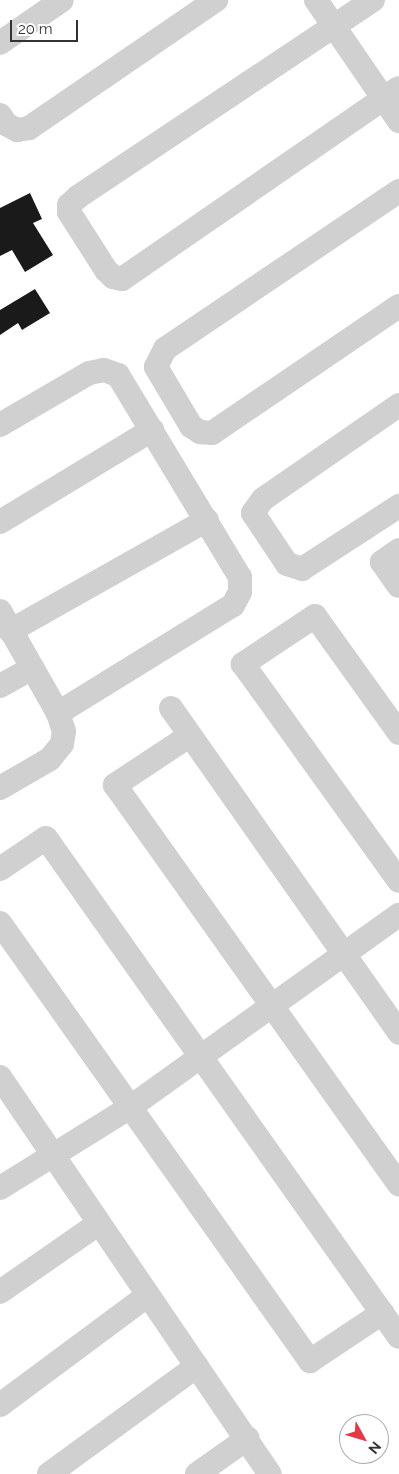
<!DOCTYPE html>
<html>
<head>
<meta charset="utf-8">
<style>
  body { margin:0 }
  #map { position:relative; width:399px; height:1474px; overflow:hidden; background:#fff; font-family:Raleway,sans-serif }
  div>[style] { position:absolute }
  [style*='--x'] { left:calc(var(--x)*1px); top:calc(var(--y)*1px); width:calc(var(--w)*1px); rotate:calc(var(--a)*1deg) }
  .building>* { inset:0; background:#1a1a1a }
  .minor>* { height:24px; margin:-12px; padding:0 12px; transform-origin:12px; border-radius:12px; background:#d0d0d0 }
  span { translate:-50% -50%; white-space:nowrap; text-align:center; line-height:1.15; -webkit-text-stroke:5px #fff; paint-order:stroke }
  .north { position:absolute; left:339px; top:1414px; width:50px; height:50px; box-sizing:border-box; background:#fff; border:1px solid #adadad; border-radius:50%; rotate:129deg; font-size:14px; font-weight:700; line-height:20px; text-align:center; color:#333 }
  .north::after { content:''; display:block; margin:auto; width:18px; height:22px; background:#e63946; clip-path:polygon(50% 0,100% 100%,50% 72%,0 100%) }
  .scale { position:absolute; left:10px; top:20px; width:68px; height:22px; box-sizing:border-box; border:2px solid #333; border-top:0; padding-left:6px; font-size:15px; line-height:18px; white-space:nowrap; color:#333; -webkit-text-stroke:4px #fff; paint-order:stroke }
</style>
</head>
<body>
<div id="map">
  <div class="building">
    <div style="clip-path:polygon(30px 193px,42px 219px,33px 223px,53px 255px,25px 272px,12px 250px,0 256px,0 208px)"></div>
    <div style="clip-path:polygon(35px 289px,50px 313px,22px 330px,18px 323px,0 335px,0 310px)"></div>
  </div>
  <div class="minor">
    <div style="--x:316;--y:0;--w:147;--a:55.6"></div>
    <div style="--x:373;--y:0;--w:355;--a:146.3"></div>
    <div style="--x:78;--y:197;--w:12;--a:138"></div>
    <div style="--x:69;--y:205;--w:7;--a:90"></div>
    <div style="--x:69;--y:212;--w:69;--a:57.5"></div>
    <div style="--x:106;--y:270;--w:10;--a:45"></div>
    <div style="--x:113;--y:277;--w:9;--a:13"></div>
    <div style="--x:122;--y:279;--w:336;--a:-34.6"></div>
    <div style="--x:0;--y:43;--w:75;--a:-34.7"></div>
    <div style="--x:0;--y:115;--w:11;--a:56"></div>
    <div style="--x:6;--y:124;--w:13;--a:29"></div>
    <div style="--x:17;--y:130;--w:12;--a:-9"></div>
    <div style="--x:29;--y:128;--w:227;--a:-34.4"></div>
    <div style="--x:399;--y:191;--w:282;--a:146"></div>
    <div style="--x:165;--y:349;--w:20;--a:117"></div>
    <div style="--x:156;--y:367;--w:69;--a:59.3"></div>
    <div style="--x:191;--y:426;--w:11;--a:34"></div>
    <div style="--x:200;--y:432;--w:12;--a:5"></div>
    <div style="--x:212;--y:433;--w:226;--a:-34.2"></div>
    <div style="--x:399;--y:405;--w:165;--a:145.3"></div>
    <div style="--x:263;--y:499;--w:17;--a:126"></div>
    <div style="--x:253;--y:513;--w:61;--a:56.3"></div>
    <div style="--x:287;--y:564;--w:16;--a:18"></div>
    <div style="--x:302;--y:569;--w:116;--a:-33"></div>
    <div style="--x:0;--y:425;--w:103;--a:-30.3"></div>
    <div style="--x:89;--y:373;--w:15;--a:-11"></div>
    <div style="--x:104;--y:370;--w:15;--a:20"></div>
    <div style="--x:118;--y:375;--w:236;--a:58.9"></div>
    <div style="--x:240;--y:577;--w:15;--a:90"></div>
    <div style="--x:240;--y:592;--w:15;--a:118"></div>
    <div style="--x:233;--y:605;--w:206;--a:148.3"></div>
    <div style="--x:0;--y:522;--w:178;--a:-31.2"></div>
    <div style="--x:399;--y:550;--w:21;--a:145"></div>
    <div style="--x:382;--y:562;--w:29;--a:55"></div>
    <div style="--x:0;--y:611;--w:117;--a:60.4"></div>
    <div style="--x:58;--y:713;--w:19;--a:72"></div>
    <div style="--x:64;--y:731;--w:13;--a:99"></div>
    <div style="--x:62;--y:744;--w:19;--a:129"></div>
    <div style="--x:50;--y:759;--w:58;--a:149.9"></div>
    <div style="--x:10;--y:631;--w:226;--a:-29.4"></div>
    <div style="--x:0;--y:686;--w:37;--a:-29"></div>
    <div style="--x:171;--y:708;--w:397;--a:54.9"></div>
    <div style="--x:399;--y:733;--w:144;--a:-125.7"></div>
    <div style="--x:315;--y:616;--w:87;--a:146.3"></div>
    <div style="--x:243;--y:664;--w:267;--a:54.3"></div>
    <div style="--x:189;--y:736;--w:89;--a:146.5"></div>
    <div style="--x:115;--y:785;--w:490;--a:54.6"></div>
    <div style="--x:0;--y:869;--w:55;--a:-34"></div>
    <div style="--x:46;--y:838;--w:611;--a:54.72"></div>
    <div style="--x:0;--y:923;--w:537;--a:54.71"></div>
    <div style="--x:310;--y:1361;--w:87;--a:-33.7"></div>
    <div style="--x:0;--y:1077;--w:480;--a:55.8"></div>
    <div style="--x:0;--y:1188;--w:152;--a:-31.8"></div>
    <div style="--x:129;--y:1108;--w:332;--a:-35.6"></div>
    <div style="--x:0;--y:1292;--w:119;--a:-34.8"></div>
    <div style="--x:0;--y:1405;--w:183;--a:-36.6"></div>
    <div style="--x:49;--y:1474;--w:183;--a:-36.1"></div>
    <div style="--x:197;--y:1474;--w:62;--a:-35.2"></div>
  </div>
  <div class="north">N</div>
  <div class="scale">20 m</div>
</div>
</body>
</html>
